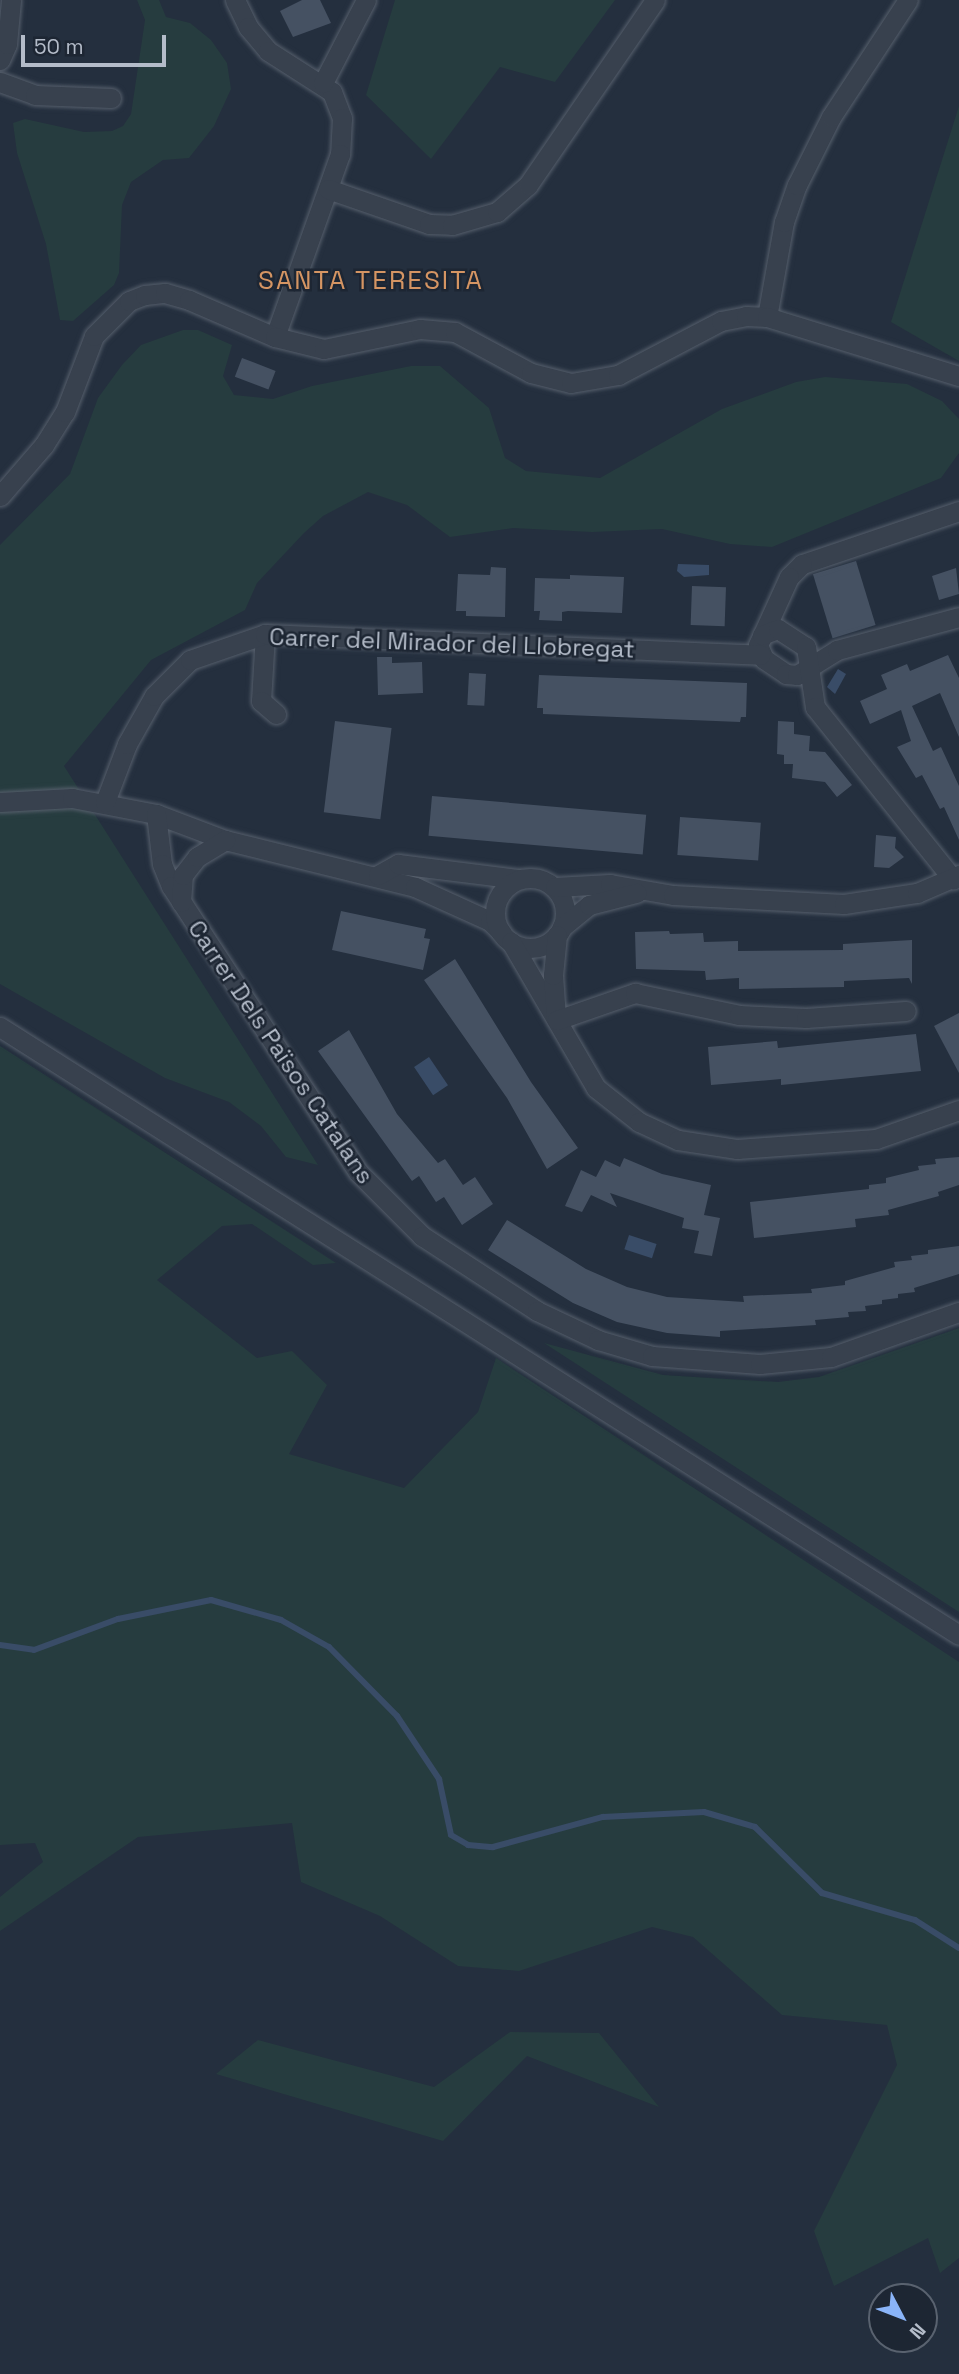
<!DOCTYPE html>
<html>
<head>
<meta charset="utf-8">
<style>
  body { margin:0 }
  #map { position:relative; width:959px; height:2374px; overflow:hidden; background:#242f3e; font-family:"Space Grotesk",sans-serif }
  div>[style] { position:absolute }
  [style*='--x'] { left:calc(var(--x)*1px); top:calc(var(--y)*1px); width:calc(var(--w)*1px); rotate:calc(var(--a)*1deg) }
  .green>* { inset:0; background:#263c3f }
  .water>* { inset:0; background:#394c67; transform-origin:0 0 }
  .stream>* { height:6px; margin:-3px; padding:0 3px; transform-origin:3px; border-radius:3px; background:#394c67 }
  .building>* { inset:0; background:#455162; transform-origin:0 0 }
  .roads { filter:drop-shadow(0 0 2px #565f6c) drop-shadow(0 0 2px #565f6c) }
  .minor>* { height:19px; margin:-9.5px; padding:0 9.5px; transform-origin:9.5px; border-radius:9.5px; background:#38414e }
  .minor>.ring { margin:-9.5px; padding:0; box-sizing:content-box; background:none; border:19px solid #38414e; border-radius:50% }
  span { translate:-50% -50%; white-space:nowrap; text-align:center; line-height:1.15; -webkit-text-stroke:5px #1d2633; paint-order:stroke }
  .street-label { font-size:24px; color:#b4bcc9 }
  .neighbourhood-label { font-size:26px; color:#d59563; letter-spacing:2px }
  .north { position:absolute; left:868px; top:2283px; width:70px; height:70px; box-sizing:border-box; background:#1d2633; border:2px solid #59626f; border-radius:50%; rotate:132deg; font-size:19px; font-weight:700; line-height:28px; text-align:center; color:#b4bcc9 }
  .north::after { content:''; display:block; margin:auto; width:24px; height:32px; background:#8ab4f8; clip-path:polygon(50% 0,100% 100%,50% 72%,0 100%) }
  .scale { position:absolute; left:21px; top:35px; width:145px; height:32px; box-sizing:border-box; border:4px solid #b4bcc9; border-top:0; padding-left:9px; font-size:21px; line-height:24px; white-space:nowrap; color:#b4bcc9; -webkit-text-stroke:5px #1d2633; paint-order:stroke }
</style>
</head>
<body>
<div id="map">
  <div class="green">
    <div style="clip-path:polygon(137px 0,159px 0,166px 17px,190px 23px,211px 40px,227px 63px,231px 89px,214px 126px,189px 158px,163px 160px,131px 182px,122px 205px,119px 273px,114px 285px,73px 321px,60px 320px,46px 244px,17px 153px,13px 123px,25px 119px,84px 132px,112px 131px,123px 126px,131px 114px,145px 20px)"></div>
    <div style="clip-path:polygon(395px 0,615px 0,555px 82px,500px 67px,431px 159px,366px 95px)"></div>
    <div style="clip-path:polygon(959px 106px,959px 361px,891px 322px)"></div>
    <div style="clip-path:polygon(183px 330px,198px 330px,232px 345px,223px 376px,234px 395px,273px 399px,312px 386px,411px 366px,440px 366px,489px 408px,505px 458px,526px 471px,600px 478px,722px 409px,796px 382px,825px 377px,907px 384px,942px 401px,959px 419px,959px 453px,941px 478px,772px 547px,730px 544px,662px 529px,592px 532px,513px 528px,450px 537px,407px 505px,368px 492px,323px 516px,304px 533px,257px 583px,245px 610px,151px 660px,64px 766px,318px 1165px,286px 1157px,261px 1126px,229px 1102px,165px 1078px,0 984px,0 545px,70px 474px,98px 398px,122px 365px,141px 345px)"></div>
    <div style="clip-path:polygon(0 1046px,336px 1263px,313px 1265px,252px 1224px,222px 1226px,157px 1280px,257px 1358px,292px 1351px,327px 1385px,289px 1454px,404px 1488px,478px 1412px,496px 1358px,959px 1662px,959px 2258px,940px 2273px,928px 2238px,834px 2286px,814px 2231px,897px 2065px,887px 2025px,782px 2015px,693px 1937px,652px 1927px,519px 1971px,458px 1966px,380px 1916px,301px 1882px,292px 1823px,138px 1837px,0 1931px,0 1897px,43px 1862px,35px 1843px,0 1845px)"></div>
    <div style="clip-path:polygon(959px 1328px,959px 1612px,544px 1343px,663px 1375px,778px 1382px,819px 1377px)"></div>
    <div style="clip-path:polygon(510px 2032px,599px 2033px,659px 2107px,527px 2056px,443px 2141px,216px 2074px,258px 2040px,434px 2087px)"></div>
  </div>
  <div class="water">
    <div style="clip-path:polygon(678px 564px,709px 565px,709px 575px,684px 577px,677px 571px)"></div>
    <div style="clip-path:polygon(838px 669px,846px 674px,835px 694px,827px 687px)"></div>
    <div style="left:429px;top:1057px;width:34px;height:18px;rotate:56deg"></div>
    <div style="left:629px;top:1235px;width:29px;height:15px;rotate:18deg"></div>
  </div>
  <div class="stream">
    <div style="--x:0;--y:1645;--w:34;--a:8"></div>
    <div style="--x:34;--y:1650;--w:90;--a:-20.3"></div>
    <div style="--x:118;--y:1619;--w:95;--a:-11.5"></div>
    <div style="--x:211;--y:1600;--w:73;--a:15.9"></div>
    <div style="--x:281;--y:1620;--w:55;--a:29.4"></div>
    <div style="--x:329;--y:1647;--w:97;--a:45.4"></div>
    <div style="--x:397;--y:1716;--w:76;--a:56.3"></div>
    <div style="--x:439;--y:1779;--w:57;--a:77.9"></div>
    <div style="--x:451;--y:1835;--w:20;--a:30"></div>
    <div style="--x:468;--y:1845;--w:25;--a:5"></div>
    <div style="--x:493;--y:1847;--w:114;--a:-15.3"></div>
    <div style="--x:603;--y:1817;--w:101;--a:-2.8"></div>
    <div style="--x:704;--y:1812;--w:53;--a:16.4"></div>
    <div style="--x:755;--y:1827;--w:94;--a:44.6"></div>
    <div style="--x:822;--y:1893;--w:97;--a:16.2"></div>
    <div style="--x:915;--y:1920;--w:52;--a:32.5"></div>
  </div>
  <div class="building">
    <div style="clip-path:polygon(302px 0,320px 0,331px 23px,293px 37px,280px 11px)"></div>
    <div style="left:242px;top:358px;width:36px;height:20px;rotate:21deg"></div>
    <div style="left:856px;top:561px;width:67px;height:45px;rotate:73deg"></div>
    <div style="clip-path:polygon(491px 567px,506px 568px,505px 617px,466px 616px,466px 611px,456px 611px,458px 574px,490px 575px)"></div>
    <div style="clip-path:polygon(956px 568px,959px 594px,939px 600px,932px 576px)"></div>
    <div style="clip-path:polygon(570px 575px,624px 577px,622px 613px,568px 611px,562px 612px,562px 621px,539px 620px,540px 611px,534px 611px,535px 578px,570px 579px)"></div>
    <div style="left:692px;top:586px;width:34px;height:39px;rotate:2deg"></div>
    <div style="clip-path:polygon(948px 655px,959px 678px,959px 737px,940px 693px,912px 706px,933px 751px,941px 747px,959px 786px,959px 840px,944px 807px,940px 809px,922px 775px,916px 778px,897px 747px,911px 741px,901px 710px,870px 724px,860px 701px,887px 689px,881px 675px,907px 664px,910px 671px)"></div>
    <div style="clip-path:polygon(377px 657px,392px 657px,392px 663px,422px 662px,423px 693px,378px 695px)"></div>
    <div style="left:469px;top:673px;width:17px;height:32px;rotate:3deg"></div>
    <div style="clip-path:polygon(539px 675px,747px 683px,746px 717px,741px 717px,740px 722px,543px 714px,543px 708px,537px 708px)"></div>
    <div style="left:335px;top:721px;width:57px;height:92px;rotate:7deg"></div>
    <div style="clip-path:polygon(778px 721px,794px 722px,794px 734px,810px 736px,809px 751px,825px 752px,852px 785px,837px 797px,825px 782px,792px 778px,793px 764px,784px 764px,784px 755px,777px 754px)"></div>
    <div style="left:432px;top:796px;width:215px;height:40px;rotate:5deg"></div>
    <div style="left:680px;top:817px;width:81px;height:38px;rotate:4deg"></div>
    <div style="clip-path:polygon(876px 835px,896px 837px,895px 848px,904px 857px,889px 868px,874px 867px)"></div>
    <div style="clip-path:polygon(341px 911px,426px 929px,424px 938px,430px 939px,423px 970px,332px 950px)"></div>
    <div style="clip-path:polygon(669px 931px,670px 934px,703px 933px,704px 942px,738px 941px,738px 951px,843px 950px,843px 944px,912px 940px,912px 984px,909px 978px,844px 981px,844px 987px,739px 989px,739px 978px,706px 980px,705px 971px,636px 969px,635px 932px)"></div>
    <div style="clip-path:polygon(455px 959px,531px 1082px,578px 1148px,547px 1169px,507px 1098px,424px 980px)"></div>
    <div style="clip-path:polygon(959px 1013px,959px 1073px,934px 1026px)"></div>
    <div style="clip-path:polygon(349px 1030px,397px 1114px,438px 1163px,445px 1159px,463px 1185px,475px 1177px,493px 1204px,462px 1225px,444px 1197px,436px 1202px,419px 1176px,412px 1181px,318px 1051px)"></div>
    <div style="clip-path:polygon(916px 1034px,921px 1071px,781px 1085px,781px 1079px,711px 1085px,708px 1047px,777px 1041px,778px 1048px)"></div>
    <div style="clip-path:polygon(959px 1157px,959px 1185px,938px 1192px,939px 1196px,888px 1210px,889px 1215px,855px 1219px,856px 1227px,754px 1238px,750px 1202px,869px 1189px,869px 1185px,886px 1183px,886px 1178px,919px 1170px,918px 1166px,936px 1164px,935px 1159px)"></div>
    <div style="clip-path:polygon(624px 1158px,662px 1174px,711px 1185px,704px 1215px,720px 1218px,712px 1256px,694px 1253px,699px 1231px,682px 1228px,684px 1218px,610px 1193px,617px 1207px,591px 1195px,582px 1212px,565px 1206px,581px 1170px,596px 1177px,605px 1160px,620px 1167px)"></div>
    <div style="clip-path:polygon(507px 1220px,586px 1269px,627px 1287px,667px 1297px,744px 1302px,743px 1296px,812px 1293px,811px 1289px,845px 1285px,845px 1281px,895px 1267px,894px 1262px,912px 1260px,911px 1256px,928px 1254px,928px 1250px,959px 1246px,959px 1274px,914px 1288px,915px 1292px,898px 1294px,898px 1298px,882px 1300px,882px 1304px,865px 1306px,866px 1311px,848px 1312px,849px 1317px,815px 1320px,816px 1325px,720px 1331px,720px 1337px,667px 1333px,617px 1322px,573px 1303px,488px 1250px)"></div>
  </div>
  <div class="roads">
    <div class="minor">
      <div style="--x:235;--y:0;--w:30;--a:64"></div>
      <div style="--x:248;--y:27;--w:31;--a:50"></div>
      <div style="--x:268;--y:51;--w:76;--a:32.6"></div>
      <div style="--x:332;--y:92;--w:28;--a:69"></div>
      <div style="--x:342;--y:118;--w:36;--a:93"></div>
      <div style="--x:340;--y:154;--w:194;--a:109.6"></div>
      <div style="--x:0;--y:60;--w:17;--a:-66"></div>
      <div style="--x:7;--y:44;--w:44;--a:-84.8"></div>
      <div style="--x:0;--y:82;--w:37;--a:20"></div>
      <div style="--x:35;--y:95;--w:76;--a:2.3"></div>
      <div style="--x:323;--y:83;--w:93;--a:-62.6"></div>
      <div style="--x:328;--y:189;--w:107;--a:19.1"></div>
      <div style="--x:429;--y:224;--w:23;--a:2"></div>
      <div style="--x:452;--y:225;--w:47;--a:-16.1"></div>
      <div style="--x:497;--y:212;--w:41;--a:-41.1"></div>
      <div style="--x:528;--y:185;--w:224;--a:-55.5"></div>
      <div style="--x:767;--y:317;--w:97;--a:-79.9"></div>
      <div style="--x:784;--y:222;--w:39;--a:-71"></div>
      <div style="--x:797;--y:185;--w:76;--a:-63.4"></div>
      <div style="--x:831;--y:117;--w:140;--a:-56.7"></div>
      <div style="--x:0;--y:496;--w:67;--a:-49.2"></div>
      <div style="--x:44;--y:445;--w:39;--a:-58"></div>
      <div style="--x:65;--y:412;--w:81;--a:-69.1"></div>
      <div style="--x:94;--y:336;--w:49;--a:-45"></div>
      <div style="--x:129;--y:301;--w:17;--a:-21"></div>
      <div style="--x:145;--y:295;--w:20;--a:-6"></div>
      <div style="--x:165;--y:293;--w:25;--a:16"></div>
      <div style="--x:189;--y:300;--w:94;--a:23.3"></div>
      <div style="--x:275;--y:337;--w:50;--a:13.8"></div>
      <div style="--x:324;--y:349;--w:98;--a:-11.8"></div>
      <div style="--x:420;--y:329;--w:35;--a:5"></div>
      <div style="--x:455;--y:332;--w:86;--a:28.3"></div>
      <div style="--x:531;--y:373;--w:41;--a:14"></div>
      <div style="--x:571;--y:383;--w:48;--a:-9.7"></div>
      <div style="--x:618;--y:375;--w:116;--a:-27.7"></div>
      <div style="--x:721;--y:321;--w:25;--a:-11"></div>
      <div style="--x:746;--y:316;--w:21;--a:3"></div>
      <div style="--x:767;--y:317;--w:201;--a:17.1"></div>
      <div style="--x:959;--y:511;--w:166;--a:161.3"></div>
      <div style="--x:802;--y:564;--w:18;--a:135"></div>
      <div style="--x:789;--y:577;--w:75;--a:114.5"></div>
      <div style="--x:758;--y:645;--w:15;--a:67"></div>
      <div style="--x:764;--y:659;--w:27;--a:34"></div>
      <div style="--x:786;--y:674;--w:11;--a:5"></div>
      <div style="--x:797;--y:675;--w:47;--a:-32"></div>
      <div style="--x:837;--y:650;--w:126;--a:-15.1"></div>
      <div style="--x:265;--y:634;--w:67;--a:93.4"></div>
      <div style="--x:261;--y:701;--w:20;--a:41"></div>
      <div style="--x:762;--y:635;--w:17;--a:-21"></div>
      <div style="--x:778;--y:629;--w:33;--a:33"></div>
      <div style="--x:806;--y:647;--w:61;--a:81.5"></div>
      <div style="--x:815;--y:707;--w:221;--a:51.3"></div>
      <div style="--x:0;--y:802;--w:72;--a:-3.2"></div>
      <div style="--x:72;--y:798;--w:86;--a:10.8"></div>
      <div style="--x:156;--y:814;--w:74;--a:20.6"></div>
      <div style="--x:225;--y:840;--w:196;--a:13.9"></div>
      <div style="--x:415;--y:887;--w:82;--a:24.4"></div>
      <div style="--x:490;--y:921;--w:16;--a:45"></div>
      <div style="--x:105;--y:802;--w:62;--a:-69.2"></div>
      <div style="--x:127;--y:744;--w:55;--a:-60.6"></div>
      <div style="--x:154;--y:696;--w:51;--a:-45"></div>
      <div style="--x:190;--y:660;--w:79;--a:-19.1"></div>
      <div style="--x:265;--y:634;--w:496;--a:2.4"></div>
      <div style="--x:156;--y:814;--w:50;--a:83.2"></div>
      <div style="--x:162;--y:864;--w:24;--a:68"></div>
      <div style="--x:171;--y:886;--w:342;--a:56.8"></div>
      <div style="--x:358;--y:1172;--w:91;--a:45"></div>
      <div style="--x:422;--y:1236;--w:137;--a:33.1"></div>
      <div style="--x:537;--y:1311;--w:68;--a:25.4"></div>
      <div style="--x:598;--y:1340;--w:56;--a:16.5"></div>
      <div style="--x:652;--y:1356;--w:108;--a:4.2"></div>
      <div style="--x:760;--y:1364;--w:71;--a:-5.6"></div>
      <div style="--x:831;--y:1357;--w:136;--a:-19.4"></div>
      <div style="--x:378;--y:875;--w:23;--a:-29"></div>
      <div style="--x:398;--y:864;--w:122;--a:7.1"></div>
      <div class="ring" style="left:495px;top:878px;width:51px;height:51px"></div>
      <div style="--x:555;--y:887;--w:55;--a:-3.1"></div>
      <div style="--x:610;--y:884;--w:64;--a:9.9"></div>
      <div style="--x:673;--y:895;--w:171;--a:3"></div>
      <div style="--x:844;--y:904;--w:74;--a:-8.6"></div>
      <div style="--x:917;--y:893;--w:46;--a:-23.2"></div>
      <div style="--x:181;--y:902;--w:27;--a:-86"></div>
      <div style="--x:183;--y:875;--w:23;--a:-52"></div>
      <div style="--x:197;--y:857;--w:33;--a:-31"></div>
      <div style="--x:562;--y:927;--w:35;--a:-39"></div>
      <div style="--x:589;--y:905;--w:49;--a:-14.3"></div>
      <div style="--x:511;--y:942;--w:169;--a:59.8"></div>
      <div style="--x:596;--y:1088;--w:55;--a:38.3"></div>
      <div style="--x:639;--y:1122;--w:43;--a:24.8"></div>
      <div style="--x:678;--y:1140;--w:60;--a:8.7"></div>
      <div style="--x:737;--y:1149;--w:139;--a:-4.1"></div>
      <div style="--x:876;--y:1139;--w:88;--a:-19.3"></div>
      <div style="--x:556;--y:1018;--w:43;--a:-94"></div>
      <div style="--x:553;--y:975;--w:40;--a:-84.3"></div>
      <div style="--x:557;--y:1020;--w:83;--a:-19.1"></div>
      <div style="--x:635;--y:993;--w:106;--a:11.9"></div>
      <div style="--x:739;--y:1015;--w:67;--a:2.6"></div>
      <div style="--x:806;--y:1018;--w:100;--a:-4"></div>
      <div style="--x:0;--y:1027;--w:1135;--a:32.37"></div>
    </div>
  </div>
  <div class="street-label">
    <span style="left:452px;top:643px;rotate:2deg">Carrer del Mirador del Llobregat</span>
    <span style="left:281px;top:1052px;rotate:56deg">Carrer Dels Països Catalans</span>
  </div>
  <div class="neighbourhood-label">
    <span style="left:371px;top:281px">SANTA TERESITA</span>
  </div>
  <div class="north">N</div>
  <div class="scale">50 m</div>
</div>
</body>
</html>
